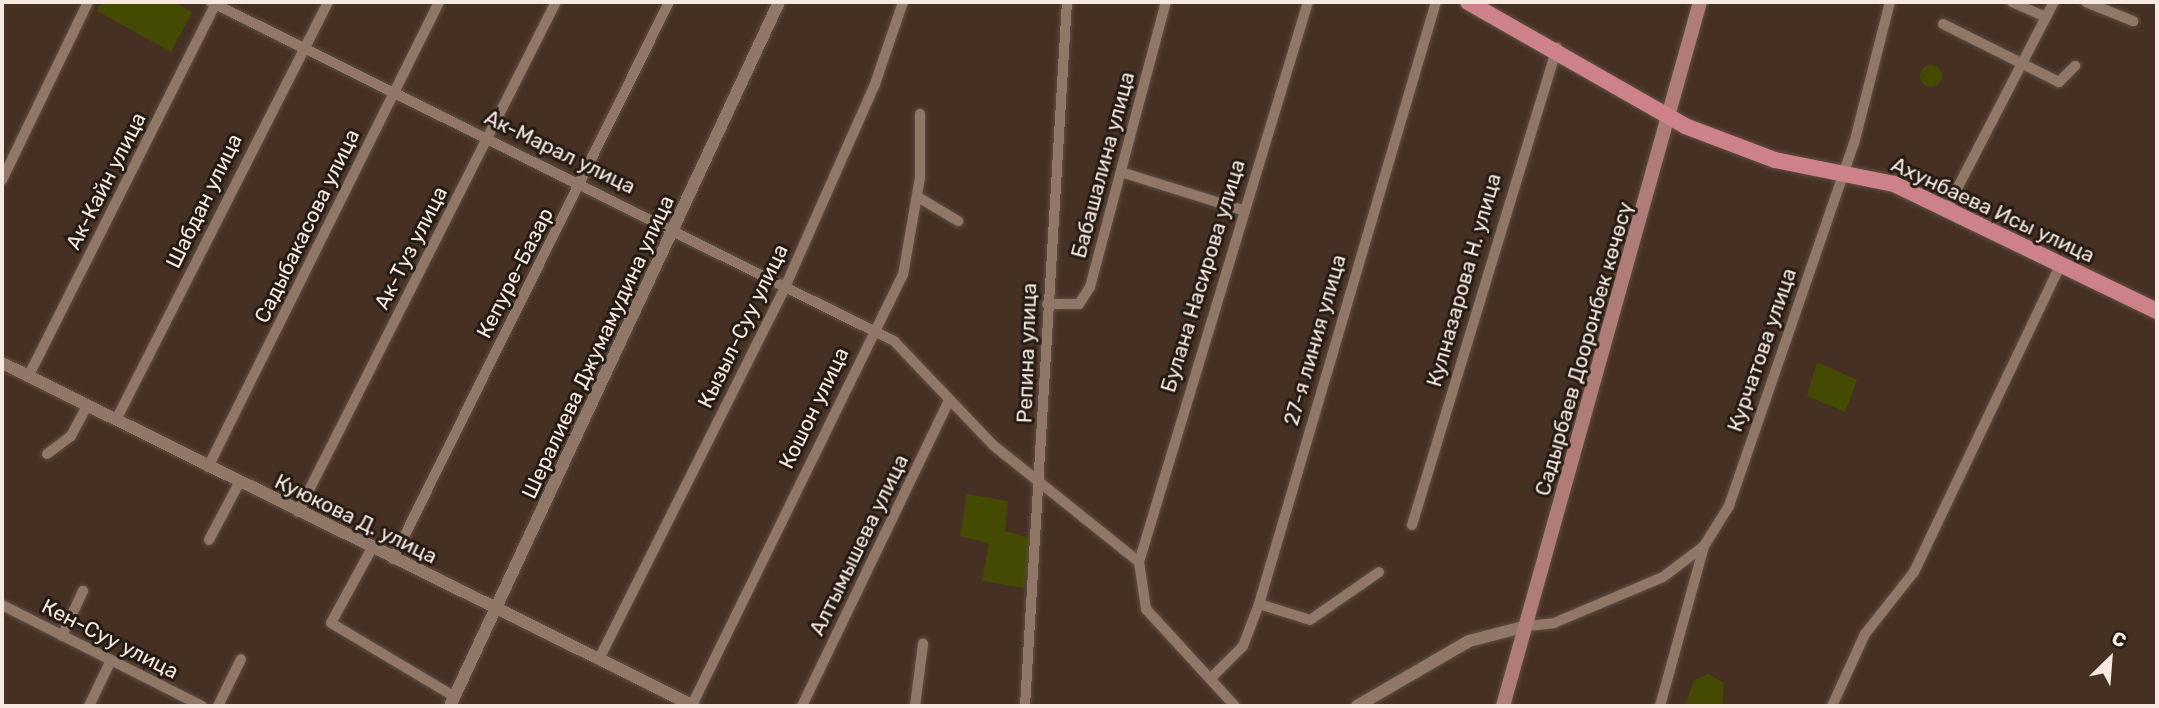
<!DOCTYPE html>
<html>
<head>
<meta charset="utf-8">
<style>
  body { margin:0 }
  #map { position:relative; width:2159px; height:708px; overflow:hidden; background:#463023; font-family:Rubik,sans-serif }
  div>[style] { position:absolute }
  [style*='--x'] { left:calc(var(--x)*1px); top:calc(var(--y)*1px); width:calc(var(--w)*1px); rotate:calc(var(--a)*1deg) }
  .green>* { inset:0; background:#444a02 }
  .round { border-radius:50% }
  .roads { filter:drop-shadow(0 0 2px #604e42) drop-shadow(0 0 2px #604e42) }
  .minor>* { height:10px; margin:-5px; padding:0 5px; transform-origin:5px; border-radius:5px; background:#917768 }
  .tertiary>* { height:12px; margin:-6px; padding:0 6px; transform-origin:6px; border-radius:6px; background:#917768 }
  .secondary>* { height:14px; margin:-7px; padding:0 7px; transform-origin:7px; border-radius:7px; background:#af7c78 }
  .primary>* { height:16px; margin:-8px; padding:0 8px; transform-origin:8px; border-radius:8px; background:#cd8189 }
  span { translate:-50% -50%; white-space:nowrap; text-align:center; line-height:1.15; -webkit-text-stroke:6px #251b15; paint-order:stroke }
  .street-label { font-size:21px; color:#f7e9e0 }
  .frame { position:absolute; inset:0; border:4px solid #f7e9e0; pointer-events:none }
  .north { position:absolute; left:2075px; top:624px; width:70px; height:70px; -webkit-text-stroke:5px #251b15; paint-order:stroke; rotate:25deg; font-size:19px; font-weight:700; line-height:28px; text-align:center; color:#f7e9e0 }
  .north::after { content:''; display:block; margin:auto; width:24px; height:32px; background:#f7e9e0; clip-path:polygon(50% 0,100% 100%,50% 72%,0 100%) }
</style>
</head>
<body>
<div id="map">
  <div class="green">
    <div style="clip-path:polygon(101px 2px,174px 2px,192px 12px,171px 52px,97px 11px)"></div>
    <div class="round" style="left:1920px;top:65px;width:22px;height:22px"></div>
    <div style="clip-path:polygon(1817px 362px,1857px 380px,1845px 412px,1807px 396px)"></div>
    <div style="clip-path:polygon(967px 494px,1008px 501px,1005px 531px,1031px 538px,1024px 588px,982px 581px,989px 543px,960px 536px)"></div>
    <div style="clip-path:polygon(1708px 674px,1724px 683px,1723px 706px,1685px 706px,1694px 680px)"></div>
  </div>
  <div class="roads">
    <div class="minor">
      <div style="--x:211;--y:2;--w:763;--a:26.4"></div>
      <div style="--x:894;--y:341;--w:144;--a:46.4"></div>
      <div style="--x:993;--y:445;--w:187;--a:38.7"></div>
      <div style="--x:1139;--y:562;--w:48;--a:81.5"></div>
      <div style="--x:1146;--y:609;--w:132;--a:47.5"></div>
      <div style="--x:2012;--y:2;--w:37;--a:24"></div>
      <div style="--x:2086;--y:2;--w:51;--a:22"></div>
      <div style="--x:1943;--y:24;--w:130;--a:26.6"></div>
      <div style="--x:2059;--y:82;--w:23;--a:-45"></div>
      <div style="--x:1121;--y:172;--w:127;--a:17.4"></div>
      <div style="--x:2;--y:180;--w:198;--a:-64.2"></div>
      <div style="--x:918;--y:197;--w:47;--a:31"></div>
      <div style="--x:1946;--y:210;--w:234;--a:-62.6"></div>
      <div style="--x:1047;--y:304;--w:32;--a:0"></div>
      <div style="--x:1079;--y:304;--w:20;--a:-57"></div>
      <div style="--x:1090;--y:287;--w:295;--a:-75.1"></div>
      <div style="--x:28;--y:377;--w:420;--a:-63.3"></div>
      <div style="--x:116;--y:420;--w:469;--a:-63.1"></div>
      <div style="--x:47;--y:454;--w:30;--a:-37"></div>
      <div style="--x:71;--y:436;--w:34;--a:-62"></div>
      <div style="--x:208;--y:467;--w:519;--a:-63.58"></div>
      <div style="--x:298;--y:512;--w:572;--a:-63.17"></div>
      <div style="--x:1412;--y:525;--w:499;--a:-73.1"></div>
      <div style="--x:209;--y:540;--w:64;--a:-62.2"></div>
      <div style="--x:372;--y:548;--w:85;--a:118.7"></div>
      <div style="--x:331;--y:623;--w:144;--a:30.8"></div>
      <div style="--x:393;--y:559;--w:622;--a:-63.64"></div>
      <div style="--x:1139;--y:562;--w:585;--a:-73.21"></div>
      <div style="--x:1259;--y:604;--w:53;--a:17.4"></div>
      <div style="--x:1310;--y:620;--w:84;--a:-34.8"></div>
      <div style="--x:2;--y:605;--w:224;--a:26.8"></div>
      <div style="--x:1527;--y:626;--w:27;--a:-6"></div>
      <div style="--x:1554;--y:623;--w:118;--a:-22.9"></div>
      <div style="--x:1663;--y:577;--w:51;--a:-37.1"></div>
      <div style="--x:62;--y:636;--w:50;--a:-65"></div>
      <div style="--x:599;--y:659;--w:418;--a:-63.4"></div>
      <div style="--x:786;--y:285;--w:220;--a:-66.1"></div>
      <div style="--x:875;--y:84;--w:87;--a:-71.1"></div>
      <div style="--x:1211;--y:678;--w:45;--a:-45"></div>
      <div style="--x:1243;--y:646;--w:45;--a:-69.1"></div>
      <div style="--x:1259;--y:604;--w:627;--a:-73.62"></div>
      <div style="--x:692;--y:705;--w:479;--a:-63.9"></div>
      <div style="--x:903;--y:275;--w:98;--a:-80.1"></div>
      <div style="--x:920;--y:178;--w:64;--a:-90"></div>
      <div style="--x:89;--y:706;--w:51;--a:-64.4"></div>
      <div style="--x:218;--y:706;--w:52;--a:-63.9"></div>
      <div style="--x:802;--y:706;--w:339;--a:-64.3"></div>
      <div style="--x:915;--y:706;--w:63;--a:-82.6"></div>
      <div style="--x:1025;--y:706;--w:705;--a:-86.59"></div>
      <div style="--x:1660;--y:706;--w:166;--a:-74.6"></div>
      <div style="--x:1704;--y:546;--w:47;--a:-58"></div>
      <div style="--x:1729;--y:506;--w:383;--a:-71"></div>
      <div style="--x:1854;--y:144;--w:146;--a:-75.8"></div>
      <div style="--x:1832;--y:706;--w:79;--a:-65.4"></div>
      <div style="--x:1865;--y:634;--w:79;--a:-51.7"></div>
      <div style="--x:1914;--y:572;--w:341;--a:-64.5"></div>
    </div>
    <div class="tertiary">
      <div style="--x:2;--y:363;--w:772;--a:26.37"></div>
      <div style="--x:450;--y:706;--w:777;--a:-64.95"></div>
      <div style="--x:1357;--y:706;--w:129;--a:-30.1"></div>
      <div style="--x:1469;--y:641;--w:60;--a:-14.5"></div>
    </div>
    <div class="secondary">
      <div style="--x:1503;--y:706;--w:731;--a:-74.37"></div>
    </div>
    <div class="primary">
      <div style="--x:1468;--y:2;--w:250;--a:29.7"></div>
      <div style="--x:1685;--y:126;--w:96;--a:20.7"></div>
      <div style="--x:1775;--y:160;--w:121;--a:11.4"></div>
      <div style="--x:1894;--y:184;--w:292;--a:25.8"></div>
    </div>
  </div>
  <div class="street-label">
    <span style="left:560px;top:152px;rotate:26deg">Ак-Марал улица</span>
    <span style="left:1103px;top:165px;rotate:-75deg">Бабашалина улица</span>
    <span style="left:106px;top:181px;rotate:-63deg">Ак-Кайн улица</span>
    <span style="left:204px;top:201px;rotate:-64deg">Шабдан улица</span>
    <span style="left:1993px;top:210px;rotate:25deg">Ахунбаева Исы улица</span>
    <span style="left:307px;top:226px;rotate:-64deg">Садыбакасова улица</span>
    <span style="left:411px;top:248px;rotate:-63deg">Ак-Туз улица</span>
    <span style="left:515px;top:273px;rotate:-63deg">Кепуре-Базар</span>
    <span style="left:1203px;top:276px;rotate:-73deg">Булана Насирова улица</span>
    <span style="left:1464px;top:280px;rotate:-74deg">Кулназарова Н. улица</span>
    <span style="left:743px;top:326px;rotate:-64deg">Кызыл-Суу улица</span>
    <span style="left:1315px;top:340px;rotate:-74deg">27-я линия улица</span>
    <span style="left:598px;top:347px;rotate:-65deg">Шералиева Джумамудина улица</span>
    <span style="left:1584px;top:349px;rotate:-74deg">Садырбаев Дооронбек көчөсү</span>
    <span style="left:1762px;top:350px;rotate:-71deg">Курчатова улица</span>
    <span style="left:1027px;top:353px;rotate:-88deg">Репина улица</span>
    <span style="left:814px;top:408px;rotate:-64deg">Кошон улица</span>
    <span style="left:356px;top:519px;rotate:26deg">Куюкова Д. улица</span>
    <span style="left:859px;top:545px;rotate:-64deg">Алтымышева улица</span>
    <span style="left:110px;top:639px;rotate:27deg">Кен-Суу улица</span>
  </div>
  <div class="frame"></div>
  <div class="north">С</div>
</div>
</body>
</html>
